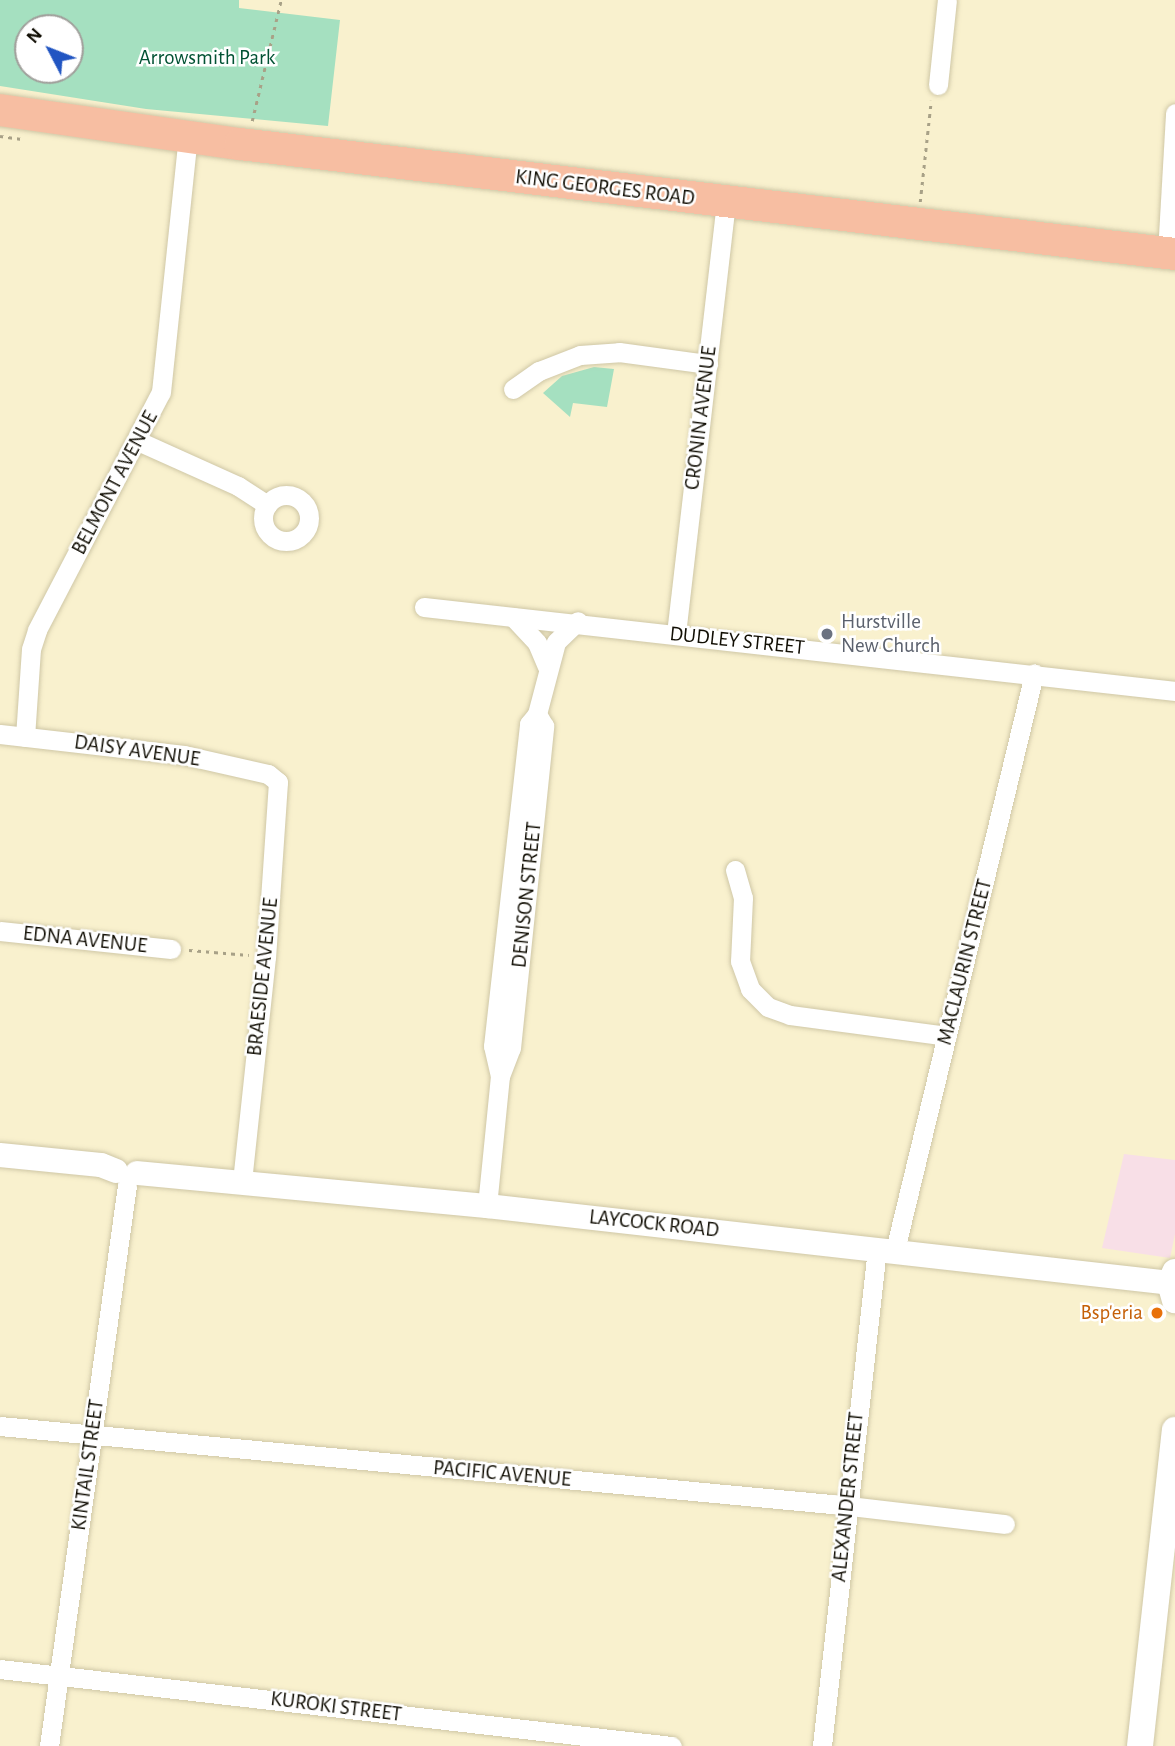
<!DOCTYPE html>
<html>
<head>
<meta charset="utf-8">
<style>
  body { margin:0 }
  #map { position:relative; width:1175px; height:1746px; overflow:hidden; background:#f9f1ce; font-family:"Alegreya Sans",sans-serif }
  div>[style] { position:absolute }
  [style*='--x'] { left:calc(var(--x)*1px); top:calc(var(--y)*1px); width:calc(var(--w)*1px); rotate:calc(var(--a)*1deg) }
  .commercial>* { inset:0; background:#f8dfe7 }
  .green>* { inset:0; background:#a5e0c0 }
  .path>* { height:2.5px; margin-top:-1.25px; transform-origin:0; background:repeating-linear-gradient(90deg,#a8a187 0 3.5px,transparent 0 8.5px) }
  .roads { filter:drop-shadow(0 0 2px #cfc7a6) drop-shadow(0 0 2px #cfc7a6) }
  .minor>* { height:19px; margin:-9.5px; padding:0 9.5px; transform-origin:9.5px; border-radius:9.5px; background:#fff }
  .minor>.ring { margin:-9.5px; padding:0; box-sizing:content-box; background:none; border:19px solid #fff; border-radius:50% }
  .tertiary>* { height:24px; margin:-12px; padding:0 12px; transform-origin:12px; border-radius:12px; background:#fff }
  .secondary>* { height:26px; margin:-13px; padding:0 13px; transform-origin:13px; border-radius:13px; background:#fff }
  .trunk>* { height:32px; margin:-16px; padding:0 16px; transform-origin:16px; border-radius:16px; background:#f7bea2 }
  .dots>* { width:19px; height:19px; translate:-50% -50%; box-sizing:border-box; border:4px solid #fff; border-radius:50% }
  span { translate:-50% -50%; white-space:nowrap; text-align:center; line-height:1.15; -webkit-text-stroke:5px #fff; paint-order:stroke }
  .park-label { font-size:21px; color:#025234 }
  .street-label { font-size:21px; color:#110e04 }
  .worship-label { font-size:21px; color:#5b616d }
  .left { translate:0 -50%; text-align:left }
  .food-label { font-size:21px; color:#c56008 }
  .right { translate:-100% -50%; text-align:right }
  .north { position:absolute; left:14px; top:14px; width:70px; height:70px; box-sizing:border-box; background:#fff; border:2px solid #a09f9b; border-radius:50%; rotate:312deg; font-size:19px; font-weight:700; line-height:28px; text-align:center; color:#110e04 }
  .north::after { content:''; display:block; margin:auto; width:24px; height:32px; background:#2155c2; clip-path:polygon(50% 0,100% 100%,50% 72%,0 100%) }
</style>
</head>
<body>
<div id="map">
  <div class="commercial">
    <div style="clip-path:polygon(1124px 1154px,1175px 1160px,1175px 1234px,1170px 1258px,1102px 1248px)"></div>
  </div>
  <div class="green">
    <div style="clip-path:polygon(evenodd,0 0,239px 0,239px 8px,340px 20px,328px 126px,146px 109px,0 86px,0 0,70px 28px,70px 70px,28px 70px,28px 28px,70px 28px)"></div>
    <div style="clip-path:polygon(594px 367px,614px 369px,607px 407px,573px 403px,570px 417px,543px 393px,562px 376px)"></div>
  </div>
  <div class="path">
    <div style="--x:252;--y:121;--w:124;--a:-76.5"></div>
    <div style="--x:0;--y:136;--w:22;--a:8"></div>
    <div style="--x:920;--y:202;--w:102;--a:-83.8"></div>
    <div style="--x:189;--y:950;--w:60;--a:4.8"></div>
  </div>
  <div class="roads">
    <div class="minor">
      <div style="--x:938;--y:85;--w:85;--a:-84"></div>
      <div style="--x:1167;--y:253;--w:140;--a:-86.7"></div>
      <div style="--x:513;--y:389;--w:32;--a:-35"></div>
      <div style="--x:539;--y:371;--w:44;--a:-21.3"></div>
      <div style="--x:580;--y:355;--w:39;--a:-4"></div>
      <div style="--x:619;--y:352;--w:90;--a:7.7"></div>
      <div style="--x:138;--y:441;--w:110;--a:24.2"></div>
      <div style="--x:238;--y:486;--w:35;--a:33"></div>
      <div class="ring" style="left:263px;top:495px;width:27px;height:27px"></div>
      <div style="--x:424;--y:607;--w:756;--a:6.38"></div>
      <div style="--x:513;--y:617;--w:35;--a:47"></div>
      <div style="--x:537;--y:643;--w:25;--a:67"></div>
      <div style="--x:676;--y:634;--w:435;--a:-83.4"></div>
      <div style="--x:0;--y:734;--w:185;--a:6.5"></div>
      <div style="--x:184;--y:755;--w:86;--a:12.7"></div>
      <div style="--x:268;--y:774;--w:13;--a:39"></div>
      <div style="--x:278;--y:782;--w:175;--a:93.9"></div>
      <div style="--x:266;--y:957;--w:225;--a:96.1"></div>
      <div style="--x:25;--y:737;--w:88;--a:-86.1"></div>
      <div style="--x:31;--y:649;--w:20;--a:-72"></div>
      <div style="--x:37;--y:630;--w:268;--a:-62.5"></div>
      <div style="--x:161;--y:392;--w:256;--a:-84"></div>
      <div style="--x:735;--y:870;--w:29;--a:74"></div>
      <div style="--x:743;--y:898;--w:63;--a:92.7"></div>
      <div style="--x:740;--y:961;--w:30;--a:70"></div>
      <div style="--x:750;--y:989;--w:25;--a:45"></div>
      <div style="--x:768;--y:1007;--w:23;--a:20"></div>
      <div style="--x:790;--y:1015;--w:158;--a:7.6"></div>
      <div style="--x:0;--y:931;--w:172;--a:6"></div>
      <div style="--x:500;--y:1076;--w:31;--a:-103"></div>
      <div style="--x:493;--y:1046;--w:324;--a:-83.6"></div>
      <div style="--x:529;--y:724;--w:13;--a:-51"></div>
      <div style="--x:537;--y:714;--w:74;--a:-75.2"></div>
      <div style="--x:556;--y:642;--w:30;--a:-44"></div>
      <div style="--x:487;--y:1206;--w:131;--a:-84.3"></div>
      <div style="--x:500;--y:1076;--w:30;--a:-69"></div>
      <div style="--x:511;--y:1048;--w:324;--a:-84.1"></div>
      <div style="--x:544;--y:726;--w:14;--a:-120"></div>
      <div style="--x:895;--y:1250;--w:593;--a:-76.43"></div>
      <div style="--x:0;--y:1426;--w:836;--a:5.36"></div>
      <div style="--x:832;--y:1504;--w:174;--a:6.6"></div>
      <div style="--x:0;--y:1669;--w:676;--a:6.54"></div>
      <div style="--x:49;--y:1746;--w:566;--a:-82.08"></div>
      <div style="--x:822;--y:1746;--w:500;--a:-83.69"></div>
    </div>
    <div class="tertiary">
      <div style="--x:0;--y:1155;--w:101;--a:5.7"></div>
      <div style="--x:101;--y:1165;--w:16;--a:22"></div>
      <div style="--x:137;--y:1173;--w:352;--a:5.4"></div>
      <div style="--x:487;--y:1206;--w:687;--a:6.43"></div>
    </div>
    <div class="secondary">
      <div style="--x:1175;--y:1272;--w:12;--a:114"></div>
      <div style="--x:1170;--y:1283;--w:18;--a:74"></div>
      <div style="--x:1140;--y:1746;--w:318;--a:-83.7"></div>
    </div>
    <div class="trunk">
      <div style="--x:0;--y:110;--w:242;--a:8.1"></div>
      <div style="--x:240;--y:144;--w:941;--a:6.71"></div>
    </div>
  </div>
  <div class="dots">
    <div style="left:827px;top:634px;background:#6b7280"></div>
    <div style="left:1157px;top:1313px;background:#e8710a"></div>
  </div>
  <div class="park-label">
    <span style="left:207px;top:58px">Arrowsmith Park</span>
  </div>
  <div class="street-label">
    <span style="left:605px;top:188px;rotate:7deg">KING GEORGES ROAD</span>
    <span style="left:701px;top:418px;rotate:-83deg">CRONIN AVENUE</span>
    <span style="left:115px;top:483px;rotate:-62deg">BELMONT AVENUE</span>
    <span style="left:737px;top:641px;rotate:6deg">DUDLEY STREET</span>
    <span style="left:137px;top:751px;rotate:8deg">DAISY AVENUE</span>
    <span style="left:527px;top:895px;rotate:-84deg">DENISON STREET</span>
    <span style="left:85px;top:940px;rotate:6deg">EDNA AVENUE</span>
    <span style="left:965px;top:962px;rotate:-76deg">MACLAURIN STREET</span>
    <span style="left:263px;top:977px;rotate:-84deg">BRAESIDE AVENUE</span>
    <span style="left:654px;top:1224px;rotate:6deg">LAYCOCK ROAD</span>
    <span style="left:88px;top:1465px;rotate:-82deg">KINTAIL STREET</span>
    <span style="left:502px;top:1474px;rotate:5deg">PACIFIC AVENUE</span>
    <span style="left:848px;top:1497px;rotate:-84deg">ALEXANDER STREET</span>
    <span style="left:336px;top:1707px;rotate:7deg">KUROKI STREET</span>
  </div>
  <div class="worship-label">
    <span class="left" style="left:841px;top:634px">Hurstville<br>New Church</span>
  </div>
  <div class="food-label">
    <span class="right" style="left:1143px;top:1313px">Bsp'eria</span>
  </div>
  <div class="north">N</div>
</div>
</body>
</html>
